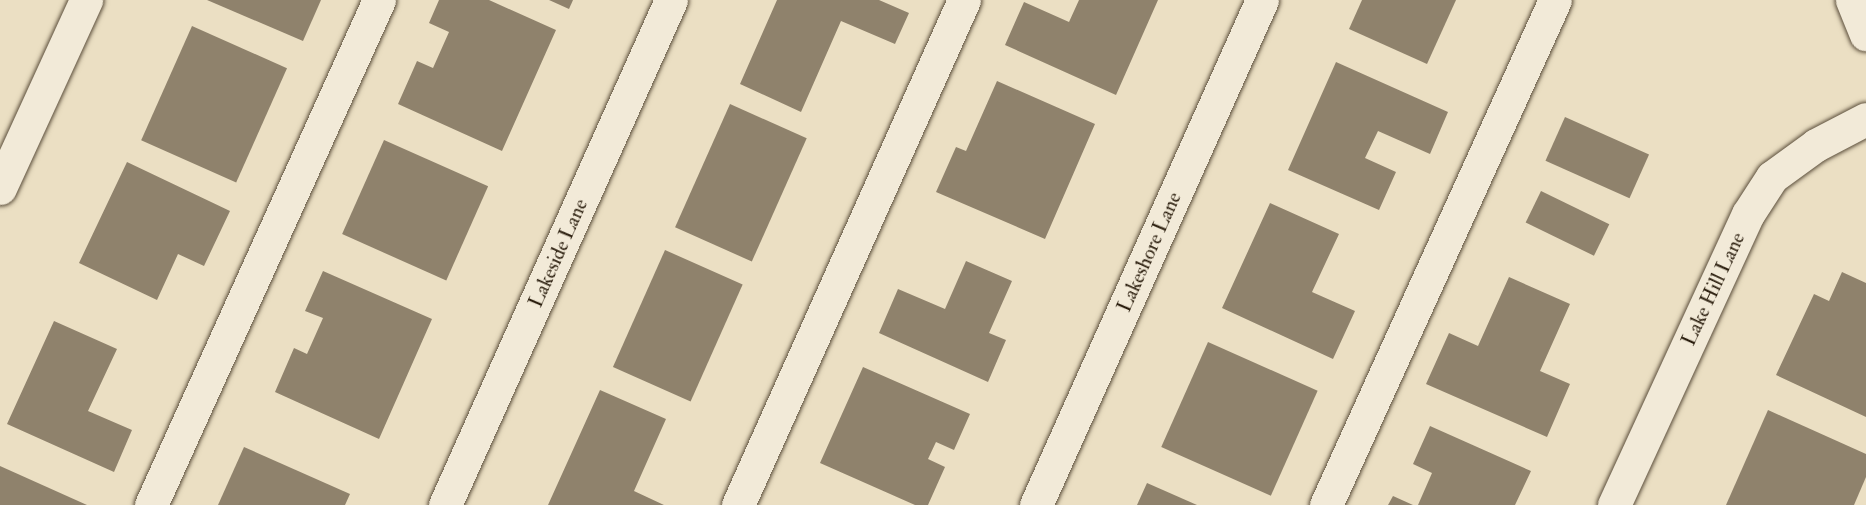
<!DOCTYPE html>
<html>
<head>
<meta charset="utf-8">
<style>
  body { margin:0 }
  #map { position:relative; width:1866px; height:505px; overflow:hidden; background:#ebdfc3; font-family:"IM FELL Double Pica",serif }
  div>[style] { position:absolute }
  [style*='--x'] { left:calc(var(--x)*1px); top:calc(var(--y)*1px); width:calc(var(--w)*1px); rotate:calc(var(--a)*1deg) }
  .building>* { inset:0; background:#8f826c; transform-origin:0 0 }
  .roads { filter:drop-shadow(0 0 2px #5b4e3b) drop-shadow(0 0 2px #5b4e3b) }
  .minor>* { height:33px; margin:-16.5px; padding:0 16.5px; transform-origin:16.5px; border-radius:16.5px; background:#f2ead8 }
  span { translate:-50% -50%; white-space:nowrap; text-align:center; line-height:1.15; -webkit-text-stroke:5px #f2ead8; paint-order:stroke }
  .street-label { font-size:20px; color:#2b1e0e }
</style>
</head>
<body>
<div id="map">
  <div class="building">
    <div style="clip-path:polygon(207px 0,321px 0,303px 41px)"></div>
    <div style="clip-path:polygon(439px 0,489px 0,556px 30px,502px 151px,398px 104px,417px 61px,433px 68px,449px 32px,429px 23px)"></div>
    <div style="clip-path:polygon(549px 0,573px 0,569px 9px)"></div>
    <div style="clip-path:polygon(777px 0,879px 0,909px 13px,895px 44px,841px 21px,801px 112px,740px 84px)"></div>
    <div style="clip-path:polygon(1079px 0,1158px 0,1116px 95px,1005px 45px,1024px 2px,1069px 22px)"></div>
    <div style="clip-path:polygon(1362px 0,1456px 0,1427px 64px,1349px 29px)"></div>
    <div style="left:192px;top:26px;width:104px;height:125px;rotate:24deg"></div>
    <div style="clip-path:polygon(1336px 62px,1448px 112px,1430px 154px,1378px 131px,1365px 158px,1396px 172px,1379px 210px,1288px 170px)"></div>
    <div style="clip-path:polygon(997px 81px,1095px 124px,1045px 239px,936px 192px,956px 147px,966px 151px)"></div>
    <div style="left:730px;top:104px;width:84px;height:135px;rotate:24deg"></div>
    <div style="left:1565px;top:117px;width:92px;height:48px;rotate:24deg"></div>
    <div style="left:384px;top:140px;width:114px;height:103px;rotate:24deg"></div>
    <div style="clip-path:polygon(127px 162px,230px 211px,204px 266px,178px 254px,157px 300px,79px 263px)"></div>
    <div style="left:1541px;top:191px;width:76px;height:35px;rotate:26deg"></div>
    <div style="clip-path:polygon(1270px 203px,1339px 234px,1312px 292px,1355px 311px,1333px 359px,1222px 308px)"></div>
    <div style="left:665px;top:250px;width:85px;height:128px;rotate:24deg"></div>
    <div style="clip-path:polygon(966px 261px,1012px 281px,989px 333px,1006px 340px,988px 382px,879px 333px,898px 289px,945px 309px)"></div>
    <div style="clip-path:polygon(323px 271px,432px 319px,379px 439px,275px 392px,294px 348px,307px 354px,323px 318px,305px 311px)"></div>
    <div style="clip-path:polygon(1842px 272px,1866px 283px,1866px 417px,1776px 375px,1814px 294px,1829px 301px)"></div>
    <div style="clip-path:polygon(1509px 277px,1570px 304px,1540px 371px,1570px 384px,1547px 437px,1426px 384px,1449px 333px,1478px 346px)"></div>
    <div style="clip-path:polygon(54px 321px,117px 349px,88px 411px,132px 430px,114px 472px,7px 424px)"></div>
    <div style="left:1208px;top:342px;width:120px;height:115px;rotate:24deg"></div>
    <div style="clip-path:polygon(863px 367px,970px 414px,954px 450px,936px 442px,928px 459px,945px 467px,928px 505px,915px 505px,820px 463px)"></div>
    <div style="clip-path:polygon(600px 390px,666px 419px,634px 491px,664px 505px,548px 505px)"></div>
    <div style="clip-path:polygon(1768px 410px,1866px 454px,1866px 477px,1854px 505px,1726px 505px)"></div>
    <div style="clip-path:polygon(1430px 426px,1531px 471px,1515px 505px,1418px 505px,1432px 473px,1413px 464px)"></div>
    <div style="clip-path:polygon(244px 447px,350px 494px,345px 505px,218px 505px)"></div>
    <div style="clip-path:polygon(0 466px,87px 505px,0 505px)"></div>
    <div style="clip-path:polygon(1147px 483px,1197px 505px,1137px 505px)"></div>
    <div style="clip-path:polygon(1393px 496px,1413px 505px,1388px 505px)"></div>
  </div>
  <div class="roads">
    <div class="minor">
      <div style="--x:1852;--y:0;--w:37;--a:68"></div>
      <div style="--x:0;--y:188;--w:207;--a:-65.4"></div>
      <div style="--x:151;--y:505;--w:554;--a:-65.7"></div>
      <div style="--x:445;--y:505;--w:553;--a:-65.89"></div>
      <div style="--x:738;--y:505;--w:553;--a:-65.89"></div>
      <div style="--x:1036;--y:505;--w:553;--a:-65.89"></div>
      <div style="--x:1326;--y:505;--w:554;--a:-65.61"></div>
      <div style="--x:1614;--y:505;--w:320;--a:-65.3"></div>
      <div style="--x:1748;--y:214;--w:44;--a:-57"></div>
      <div style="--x:1772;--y:177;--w:54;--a:-36"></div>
      <div style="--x:1816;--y:145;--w:56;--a:-27.5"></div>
    </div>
  </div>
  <div class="street-label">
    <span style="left:1149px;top:252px;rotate:-66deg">Lakeshore Lane</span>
    <span style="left:558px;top:253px;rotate:-66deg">Lakeside Lane</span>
    <span style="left:1713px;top:289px;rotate:-65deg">Lake Hill Lane</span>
  </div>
</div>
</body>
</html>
